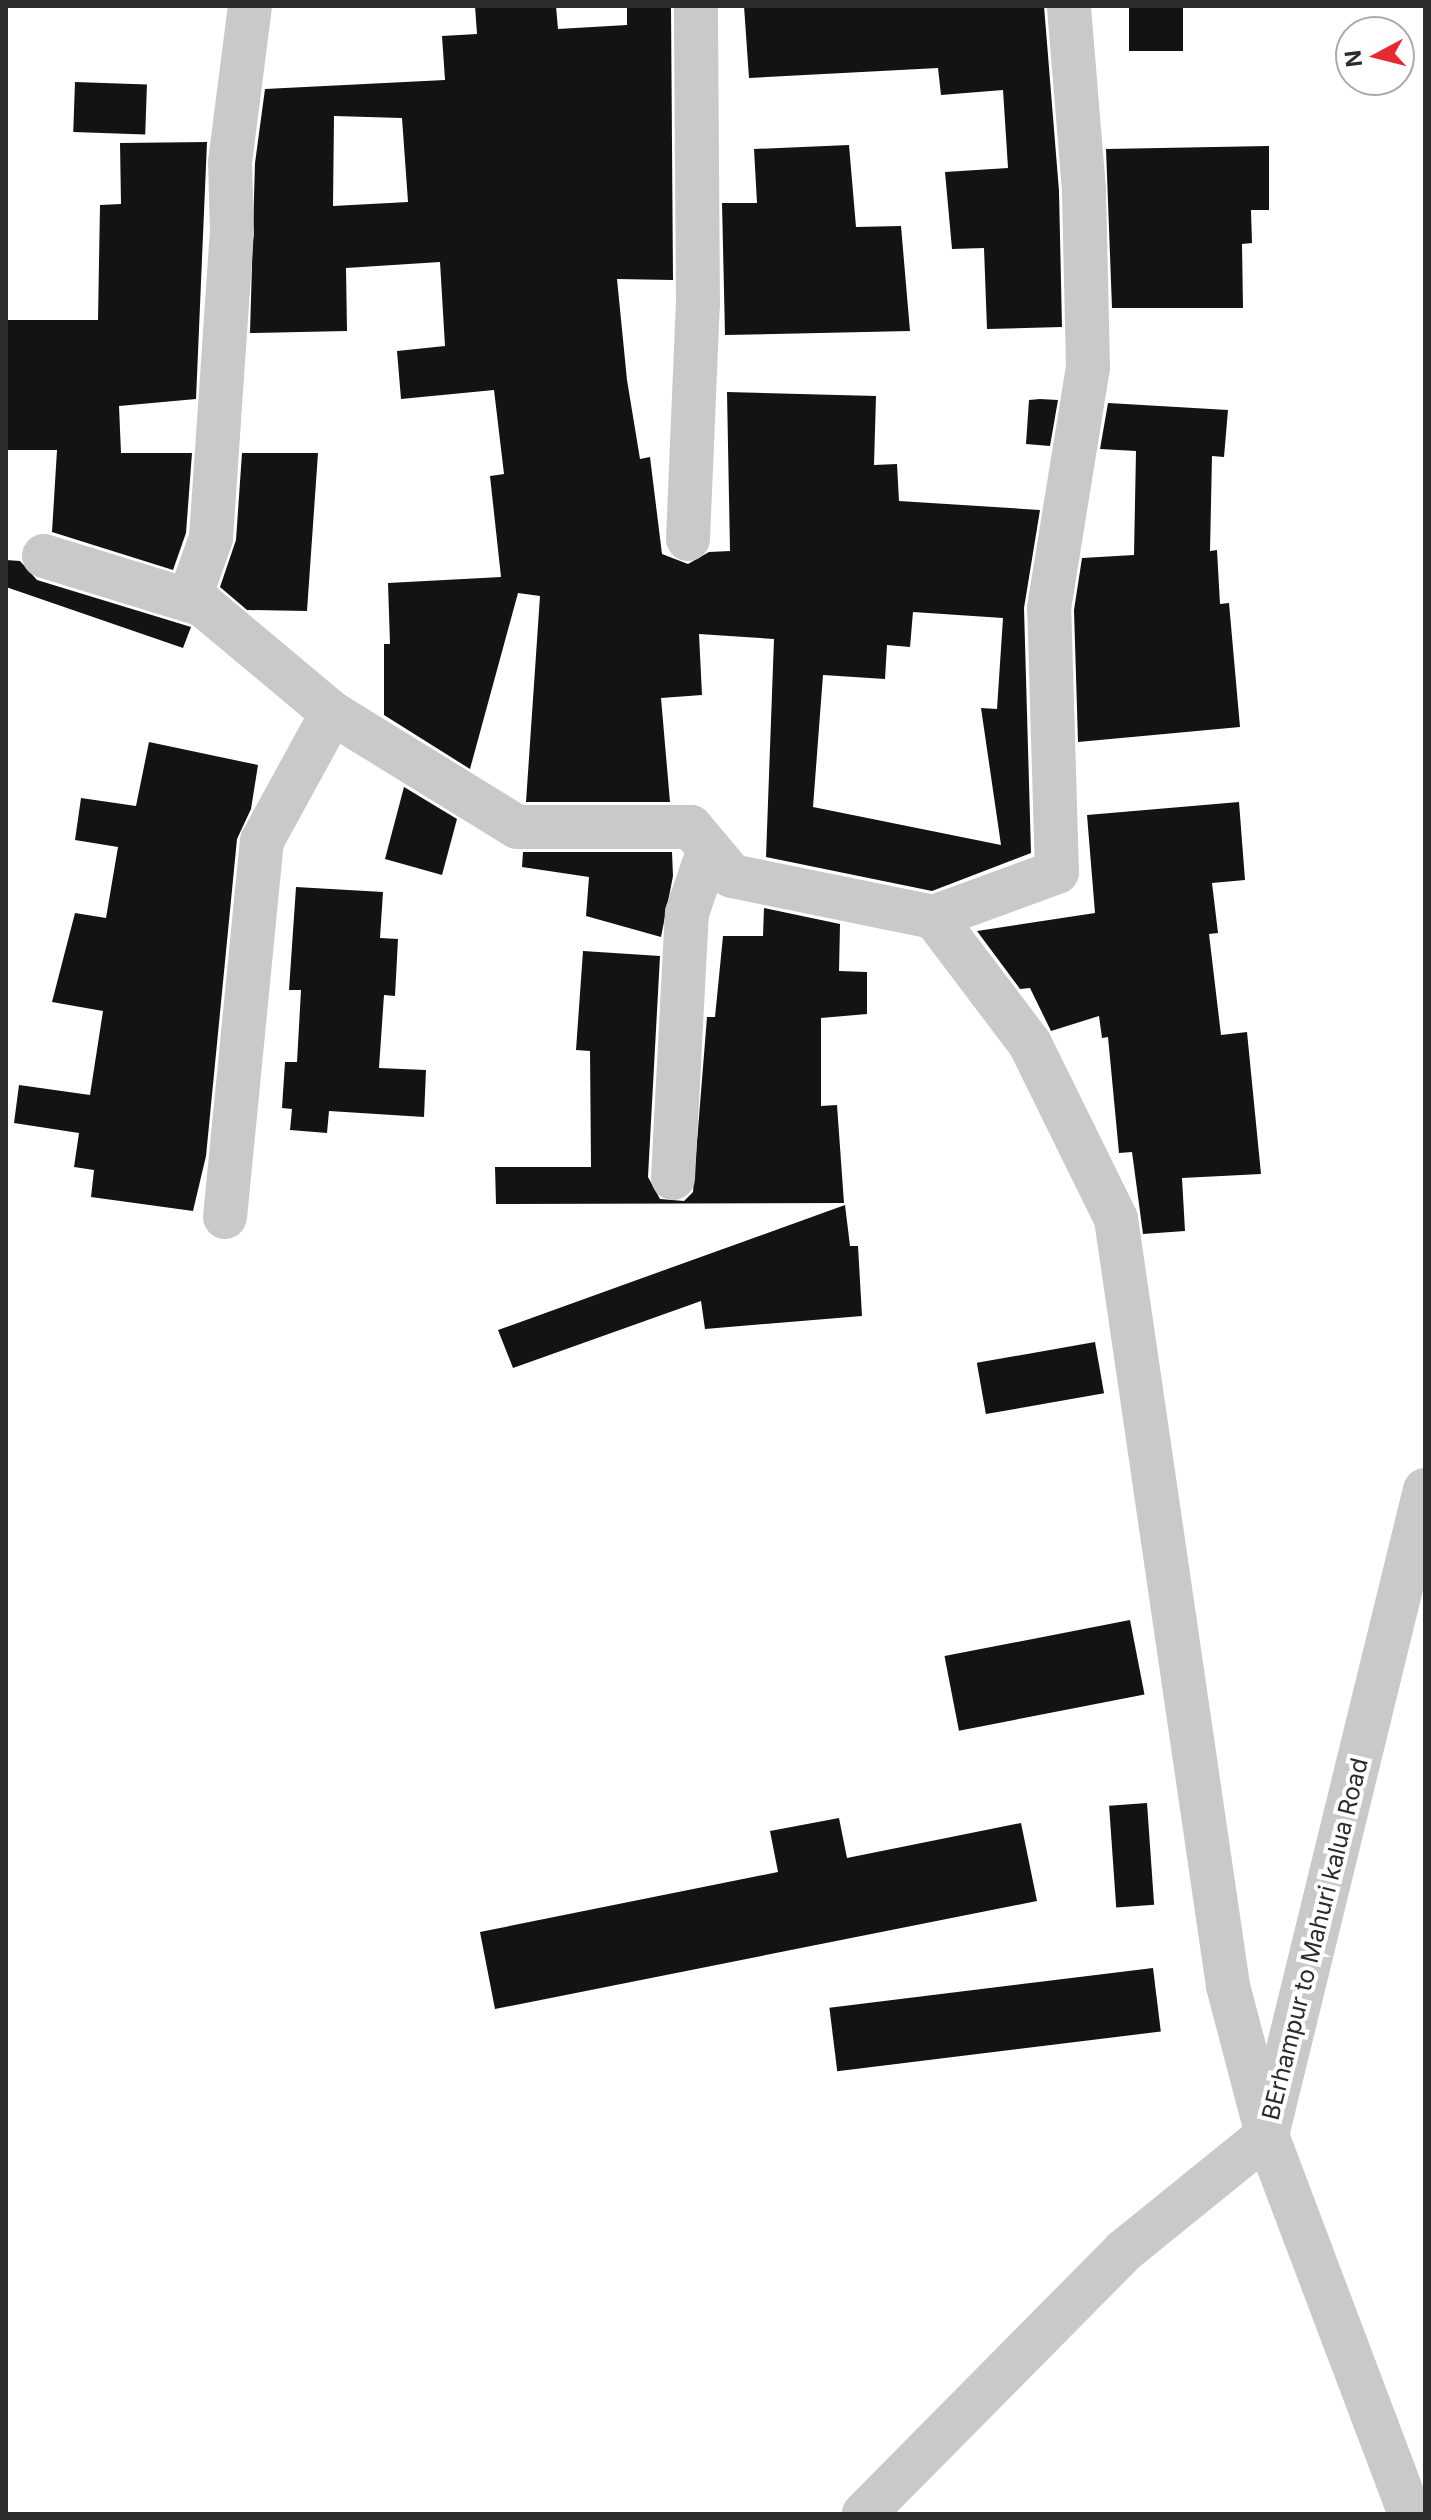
<!DOCTYPE html>
<html>
<head>
<meta charset="utf-8">
<style>
  body { margin:0 }
  #map { position:relative; width:1431px; height:2520px; overflow:hidden; background:#fff; font-family:Inter,sans-serif }
  div>[style] { position:absolute }
  [style*='--x'] { left:calc(var(--x)*1px); top:calc(var(--y)*1px); width:calc(var(--w)*1px); rotate:calc(var(--a)*1deg) }
  .building>* { inset:0; background:#131313; transform-origin:0 0 }
  .minor>* { height:44px; margin:-22px; padding:0 22px; transform-origin:22px; border-radius:22px; background:#c9c9c9 }
  .tertiary>* { height:44px; margin:-22px; padding:0 22px; transform-origin:22px; border-radius:22px; background:#c9c9c9 }
  span { translate:-50% -50%; white-space:nowrap; text-align:center; line-height:1.15; -webkit-text-stroke:8px #fff; paint-order:stroke }
  .street-label { font-size:24px; color:#2c2c2c }
  .frame { position:absolute; inset:0; border:8px solid #2c2c2c; pointer-events:none }
  .north { position:absolute; left:1335px; top:16px; width:80px; height:80px; box-sizing:border-box; background:#fff; border:2px solid #ababab; border-radius:50%; rotate:263deg; font-size:22px; font-weight:700; line-height:32px; text-align:center; color:#2c2c2c }
  .north::after { content:''; display:block; margin:auto; width:28px; height:36px; background:#e72a32; clip-path:polygon(50% 0,100% 100%,50% 72%,0 100%) }
</style>
</head>
<body>
<div id="map">
  <div class="building">
    <div style="clip-path:polygon(evenodd,475px 6px,556px 6px,558px 29px,627px 25px,627px 6px,671px 6px,673px 280px,617px 279px,627px 380px,640px 459px,650px 457px,662px 554px,688px 564px,709px 552px,730px 551px,727px 392px,876px 396px,874px 465px,897px 464px,899px 501px,1040px 510px,1024px 608px,1031px 853px,932px 891px,766px 857px,774px 639px,699px 634px,702px 695px,661px 698px,670px 802px,526px 802px,540px 596px,518px 593px,470px 769px,384px 715px,384px 644px,390px 644px,388px 583px,501px 577px,490px 476px,504px 474px,494px 390px,401px 399px,397px 351px,445px 346px,440px 262px,346px 268px,347px 331px,250px 333px,255px 163px,265px 89px,445px 80px,442px 36px,477px 34px,475px 6px,334px 116px,402px 118px,408px 202px,333px 206px,334px 116px,475px 6px,913px 612px,1003px 618px,997px 709px,981px 708px,1001px 845px,813px 807px,823px 675px,885px 679px,887px 645px,910px 647px,913px 612px)"></div>
    <div style="clip-path:polygon(744px 6px,1044px 6px,1059px 191px,1062px 327px,987px 329px,984px 248px,952px 249px,945px 172px,1008px 168px,1003px 90px,941px 95px,938px 68px,749px 78px)"></div>
    <div style="left:1129px;top:6px;width:54px;height:45px"></div>
    <div style="left:75px;top:82px;width:72px;height:50px;rotate:2deg"></div>
    <div style="clip-path:polygon(207px 142px,196px 399px,119px 406px,121px 453px,192px 453px,186px 533px,173px 570px,52px 532px,57px 450px,6px 450px,6px 320px,98px 320px,100px 205px,121px 204px,120px 143px)"></div>
    <div style="clip-path:polygon(849px 145px,856px 227px,901px 226px,910px 331px,725px 335px,722px 203px,757px 203px,754px 149px)"></div>
    <div style="clip-path:polygon(1269px 146px,1269px 210px,1251px 210px,1252px 243px,1242px 244px,1243px 308px,1112px 308px,1106px 149px)"></div>
    <div style="clip-path:polygon(1040px 399px,1058px 400px,1050px 446px,1026px 444px,1029px 400px)"></div>
    <div style="clip-path:polygon(1108px 403px,1228px 410px,1224px 457px,1212px 456px,1210px 551px,1217px 550px,1220px 604px,1229px 603px,1240px 727px,1078px 742px,1074px 610px,1082px 558px,1134px 555px,1136px 451px,1100px 449px)"></div>
    <div style="clip-path:polygon(242px 453px,318px 453px,307px 611px,247px 610px,220px 587px,236px 540px)"></div>
    <div style="clip-path:polygon(6px 560px,20px 561px,37px 580px,191px 627px,183px 648px,6px 587px)"></div>
    <div style="clip-path:polygon(149px 742px,258px 765px,251px 809px,237px 839px,206px 1156px,193px 1211px,91px 1197px,94px 1170px,74px 1167px,79px 1133px,14px 1123px,19px 1085px,90px 1095px,103px 1011px,52px 1002px,75px 913px,106px 918px,118px 847px,75px 840px,81px 798px,136px 806px)"></div>
    <div style="clip-path:polygon(404px 787px,457px 819px,442px 875px,385px 859px)"></div>
    <div style="clip-path:polygon(1239px 802px,1245px 880px,1212px 883px,1218px 933px,1209px 934px,1221px 1035px,1247px 1032px,1261px 1174px,1182px 1178px,1185px 1231px,1143px 1234px,1132px 1152px,1119px 1153px,1108px 1037px,1102px 1038px,1099px 1016px,1051px 1031px,1030px 988px,1020px 989px,977px 931px,1095px 913px,1087px 815px)"></div>
    <div style="clip-path:polygon(523px 852px,672px 852px,673px 876px,661px 937px,586px 916px,589px 877px,522px 867px)"></div>
    <div style="clip-path:polygon(296px 887px,383px 892px,380px 938px,398px 939px,395px 996px,384px 995px,379px 1068px,426px 1070px,424px 1117px,329px 1111px,327px 1133px,290px 1130px,292px 1109px,282px 1108px,285px 1062px,297px 1062px,301px 990px,289px 990px)"></div>
    <div style="clip-path:polygon(764px 908px,840px 924px,839px 971px,867px 972px,867px 1014px,821px 1018px,821px 1106px,837px 1105px,844px 1203px,496px 1204px,495px 1167px,591px 1167px,590px 1051px,576px 1050px,583px 951px,660px 956px,648px 1177px,660px 1199px,684px 1201px,693px 1192px,707px 1017px,715px 1017px,723px 936px,763px 936px)"></div>
    <div style="clip-path:polygon(845px 1205px,850px 1246px,858px 1246px,862px 1316px,705px 1329px,701px 1301px,513px 1368px,498px 1330px)"></div>
    <div style="left:1095px;top:1342px;width:52px;height:120px;rotate:80deg"></div>
    <div style="left:1130px;top:1620px;width:76px;height:189px;rotate:79deg"></div>
    <div style="left:1147px;top:1803px;width:102px;height:38px;rotate:86deg"></div>
    <div style="clip-path:polygon(839px 1818px,847px 1858px,1021px 1823px,1037px 1901px,495px 2009px,480px 1932px,778px 1872px,770px 1831px)"></div>
    <div style="left:1153px;top:1968px;width:64px;height:326px;rotate:83deg"></div>
  </div>
  <div class="minor">
    <div style="--x:688;--y:539;--w:234;--a:-87.6"></div>
    <div style="--x:698;--y:305;--w:299;--a:-90.4"></div>
    <div style="--x:44;--y:556;--w:166;--a:17.1"></div>
    <div style="--x:203;--y:605;--w:168;--a:39.9"></div>
    <div style="--x:332;--y:713;--w:217;--a:31.6"></div>
    <div style="--x:517;--y:827;--w:174;--a:0"></div>
    <div style="--x:691;--y:827;--w:64;--a:50.1"></div>
    <div style="--x:732;--y:876;--w:206;--a:11.5"></div>
    <div style="--x:934;--y:917;--w:159;--a:52.9"></div>
    <div style="--x:1030;--y:1044;--w:195;--a:63.8"></div>
    <div style="--x:1116;--y:1219;--w:775;--a:81.69"></div>
    <div style="--x:1228;--y:1986;--w:154;--a:75.3"></div>
    <div style="--x:1267;--y:2135;--w:184;--a:141"></div>
    <div style="--x:1124;--y:2251;--w:370;--a:134.7"></div>
    <div style="--x:189;--y:600;--w:66;--a:-70.5"></div>
    <div style="--x:211;--y:538;--w:306;--a:-86.1"></div>
    <div style="--x:232;--y:233;--w:71;--a:-91.6"></div>
    <div style="--x:230;--y:162;--w:157;--a:-82.7"></div>
    <div style="--x:934;--y:917;--w:131;--a:-20.1"></div>
    <div style="--x:1057;--y:872;--w:264;--a:-91.7"></div>
    <div style="--x:1049;--y:608;--w:243;--a:-80.8"></div>
    <div style="--x:1088;--y:368;--w:178;--a:-91.3"></div>
    <div style="--x:1084;--y:190;--w:185;--a:-94.7"></div>
    <div style="--x:673;--y:1178;--w:265;--a:-87"></div>
    <div style="--x:687;--y:913;--w:68;--a:-71"></div>
    <div style="--x:225;--y:1217;--w:378;--a:-84.4"></div>
    <div style="--x:262;--y:841;--w:146;--a:-61.3"></div>
  </div>
  <div class="tertiary">
    <div style="--x:1410;--y:2514;--w:405;--a:-110.7"></div>
    <div style="--x:1267;--y:2135;--w:664;--a:-76.24"></div>
  </div>
  <div class="street-label">
    <span style="left:1315px;top:1939px;rotate:-76deg">BErhampur to Mahuri kalua Road</span>
  </div>
  <div class="frame"></div>
  <div class="north">N</div>
</div>
</body>
</html>
